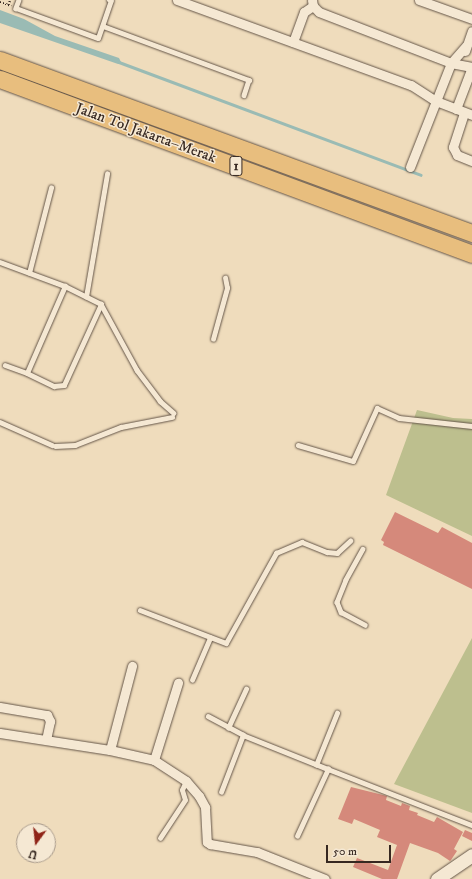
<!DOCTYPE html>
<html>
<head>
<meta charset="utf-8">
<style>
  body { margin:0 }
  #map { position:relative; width:472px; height:879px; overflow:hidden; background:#efdcbc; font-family:"IM FELL DW Pica",serif }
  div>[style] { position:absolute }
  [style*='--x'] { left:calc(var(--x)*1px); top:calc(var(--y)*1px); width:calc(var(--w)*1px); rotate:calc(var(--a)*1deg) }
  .green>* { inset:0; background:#bdbf8e }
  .water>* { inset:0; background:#9abbb4 }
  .stream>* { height:2.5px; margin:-1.25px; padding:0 1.25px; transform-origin:1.25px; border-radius:1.25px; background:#9abbb4 }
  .building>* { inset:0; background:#d5897b }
  .path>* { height:1.5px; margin-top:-0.75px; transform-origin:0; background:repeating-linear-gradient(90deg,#362821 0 1px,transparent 0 3px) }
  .roads { filter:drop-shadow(0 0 1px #645548) drop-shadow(0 0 1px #645548) }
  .lane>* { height:4.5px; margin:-2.25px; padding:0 2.25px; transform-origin:2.25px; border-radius:2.25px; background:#f5e8d3 }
  .street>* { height:9px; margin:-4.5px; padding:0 4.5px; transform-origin:4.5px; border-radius:4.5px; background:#f5e8d3 }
  .secondary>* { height:13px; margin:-6.5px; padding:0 6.5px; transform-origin:6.5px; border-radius:6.5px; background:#f5e8d3 }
  .highway>* { height:17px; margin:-8.5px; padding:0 8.5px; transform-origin:8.5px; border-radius:8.5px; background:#e8be7e }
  span { translate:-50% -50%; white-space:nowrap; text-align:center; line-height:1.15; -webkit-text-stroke:3px #f5e8d3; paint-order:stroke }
  .shield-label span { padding:1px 3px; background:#f5e8d3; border:1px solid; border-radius:3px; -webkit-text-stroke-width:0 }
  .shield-label { font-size:14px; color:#362821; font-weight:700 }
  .street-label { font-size:15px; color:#362821 }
  .north { position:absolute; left:16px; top:823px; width:40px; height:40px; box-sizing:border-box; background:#f5e8d3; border:1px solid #a99b8c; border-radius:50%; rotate:195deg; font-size:11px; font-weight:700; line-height:16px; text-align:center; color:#362821 }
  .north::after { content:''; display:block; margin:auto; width:14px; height:18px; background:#8f2418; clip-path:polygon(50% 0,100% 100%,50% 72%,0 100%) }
  .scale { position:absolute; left:326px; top:845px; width:65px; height:18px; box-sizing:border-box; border:2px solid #362821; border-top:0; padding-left:5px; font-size:12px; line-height:14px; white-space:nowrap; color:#362821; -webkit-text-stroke:3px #f5e8d3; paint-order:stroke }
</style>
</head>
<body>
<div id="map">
  <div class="green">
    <div style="clip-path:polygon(417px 410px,453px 418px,472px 419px,472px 536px,386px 495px)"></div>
    <div style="clip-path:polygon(472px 638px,472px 813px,394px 784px)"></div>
  </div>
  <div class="water">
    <div style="clip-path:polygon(0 10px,24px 19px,55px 36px,119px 58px,122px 64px,118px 64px,0 23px)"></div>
  </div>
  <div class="stream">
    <div style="--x:119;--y:62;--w:322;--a:20.5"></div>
  </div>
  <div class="building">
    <div style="clip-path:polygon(395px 512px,438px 533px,442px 527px,472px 543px,472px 589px,383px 545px,384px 542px,381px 540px)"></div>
    <div style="clip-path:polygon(351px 787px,387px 796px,386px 800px,401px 806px,402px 803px,410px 806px,409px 810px,418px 813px,417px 815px,434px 822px,437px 817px,463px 832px,454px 849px,457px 851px,451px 860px,450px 861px,438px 853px,410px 843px,397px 879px,382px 879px,353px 867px,357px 858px,388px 870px,397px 845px,377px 837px,380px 830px,354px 819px,352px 824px,338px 819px)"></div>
    <div style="clip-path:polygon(465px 830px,472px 833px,472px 841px,462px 836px)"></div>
  </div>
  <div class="path">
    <div style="--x:0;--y:2;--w:12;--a:20"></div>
    <div style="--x:8;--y:5;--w:5;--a:-68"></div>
  </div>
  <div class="roads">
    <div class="lane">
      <div style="--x:19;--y:0;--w:9;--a:111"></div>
      <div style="--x:16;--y:8;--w:87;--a:20.1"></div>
      <div style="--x:98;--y:38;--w:39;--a:-71"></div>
      <div style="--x:111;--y:1;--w:2;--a:-153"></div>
      <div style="--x:103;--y:26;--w:156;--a:20.3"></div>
      <div style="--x:249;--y:80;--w:16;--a:108"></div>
      <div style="--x:0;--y:262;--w:69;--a:20.3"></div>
      <div style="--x:65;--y:286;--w:40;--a:26.6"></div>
      <div style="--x:101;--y:304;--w:75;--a:61.4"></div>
      <div style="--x:137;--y:370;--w:39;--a:53"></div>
      <div style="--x:160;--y:401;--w:18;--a:41"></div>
      <div style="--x:29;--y:273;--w:88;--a:-75.5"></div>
      <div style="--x:86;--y:297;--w:125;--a:-80.3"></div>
      <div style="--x:213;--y:339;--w:53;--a:-74.6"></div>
      <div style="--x:227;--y:288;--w:10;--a:-101"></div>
      <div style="--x:5;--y:365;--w:23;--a:20"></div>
      <div style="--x:27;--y:373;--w:30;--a:26"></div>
      <div style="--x:54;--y:386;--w:10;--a:-6"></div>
      <div style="--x:64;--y:385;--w:89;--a:-65.4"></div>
      <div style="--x:27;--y:373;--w:95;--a:-66.4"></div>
      <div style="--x:0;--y:422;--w:57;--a:23.9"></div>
      <div style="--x:298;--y:445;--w:57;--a:16.2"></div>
      <div style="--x:353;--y:461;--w:58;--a:-65.6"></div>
      <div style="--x:377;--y:408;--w:24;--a:24"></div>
      <div style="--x:399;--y:418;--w:73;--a:6.3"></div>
      <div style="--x:55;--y:446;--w:20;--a:-3"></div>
      <div style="--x:75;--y:445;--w:49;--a:-21.4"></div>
      <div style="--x:121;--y:427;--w:52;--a:-11.1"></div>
      <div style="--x:363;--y:549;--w:35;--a:119"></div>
      <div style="--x:346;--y:580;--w:24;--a:112"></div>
      <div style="--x:337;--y:602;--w:11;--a:68"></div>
      <div style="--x:341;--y:612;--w:27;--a:28"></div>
      <div style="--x:140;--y:610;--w:92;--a:21"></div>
      <div style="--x:226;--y:643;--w:103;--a:-60.9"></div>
      <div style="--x:276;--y:553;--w:28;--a:-23"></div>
      <div style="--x:302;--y:542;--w:27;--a:22"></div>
      <div style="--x:327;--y:552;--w:10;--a:6"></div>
      <div style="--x:337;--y:553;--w:18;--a:-43"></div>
      <div style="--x:192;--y:680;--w:46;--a:-66.8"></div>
      <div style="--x:208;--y:716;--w:40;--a:28"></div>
      <div style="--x:243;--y:735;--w:92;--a:21.8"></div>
      <div style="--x:228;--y:728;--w:43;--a:-65.2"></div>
      <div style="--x:316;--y:765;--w:56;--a:-68"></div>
      <div style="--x:221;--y:792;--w:61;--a:-68.9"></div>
      <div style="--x:297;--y:836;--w:74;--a:-65.2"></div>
      <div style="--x:328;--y:769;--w:155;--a:21.3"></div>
      <div style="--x:160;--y:838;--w:45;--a:-56.7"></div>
      <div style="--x:185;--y:800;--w:10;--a:-107"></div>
      <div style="--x:182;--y:790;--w:10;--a:-66"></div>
    </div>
    <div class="street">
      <div style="--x:177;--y:0;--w:249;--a:20"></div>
      <div style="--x:411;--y:85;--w:30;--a:33"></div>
      <div style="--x:436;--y:101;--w:39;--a:21"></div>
      <div style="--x:312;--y:0;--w:6;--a:81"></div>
      <div style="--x:313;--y:6;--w:8;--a:45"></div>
      <div style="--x:319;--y:12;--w:142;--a:21.1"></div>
      <div style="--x:451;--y:63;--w:21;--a:11"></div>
      <div style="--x:419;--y:0;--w:56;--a:19.7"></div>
      <div style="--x:293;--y:42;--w:32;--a:-70"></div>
      <div style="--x:304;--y:12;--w:11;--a:-34"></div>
      <div style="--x:465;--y:51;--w:21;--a:-71"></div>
      <div style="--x:456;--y:109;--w:45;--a:-69.1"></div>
      <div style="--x:464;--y:113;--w:36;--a:108"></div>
      <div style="--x:453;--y:147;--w:9;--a:63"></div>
      <div style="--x:457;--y:155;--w:16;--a:22"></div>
      <div style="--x:410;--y:167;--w:112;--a:-68.5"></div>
      <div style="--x:451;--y:63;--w:23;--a:-49"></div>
      <div style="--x:0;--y:707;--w:48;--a:9.7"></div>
      <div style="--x:47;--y:715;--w:7;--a:63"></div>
      <div style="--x:50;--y:721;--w:19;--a:102"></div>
      <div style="--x:0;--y:733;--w:111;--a:8.8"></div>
      <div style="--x:110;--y:750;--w:45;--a:12.8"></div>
      <div style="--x:154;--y:760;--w:38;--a:33"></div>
      <div style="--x:186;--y:781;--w:20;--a:49"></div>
      <div style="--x:199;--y:796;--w:13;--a:61"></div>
      <div style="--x:205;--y:807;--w:35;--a:87"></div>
      <div style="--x:207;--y:842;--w:4;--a:34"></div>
      <div style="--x:210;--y:844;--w:48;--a:9.7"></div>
      <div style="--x:257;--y:852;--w:73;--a:21.7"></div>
      <div style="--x:110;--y:750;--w:87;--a:-75.3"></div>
      <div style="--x:154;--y:760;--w:81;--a:-72.7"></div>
    </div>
    <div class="secondary">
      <div style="--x:437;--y:879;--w:42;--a:-34.4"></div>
    </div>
    <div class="highway">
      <div style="--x:0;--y:60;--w:503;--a:20.13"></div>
      <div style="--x:0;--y:79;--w:503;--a:20.34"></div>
    </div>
  </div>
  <div class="shield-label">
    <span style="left:236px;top:166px">1</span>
  </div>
  <div class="street-label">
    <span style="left:146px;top:133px;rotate:20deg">Jalan Tol Jakarta–Merak</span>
  </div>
  <div class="north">U</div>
  <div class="scale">50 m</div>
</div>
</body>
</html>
